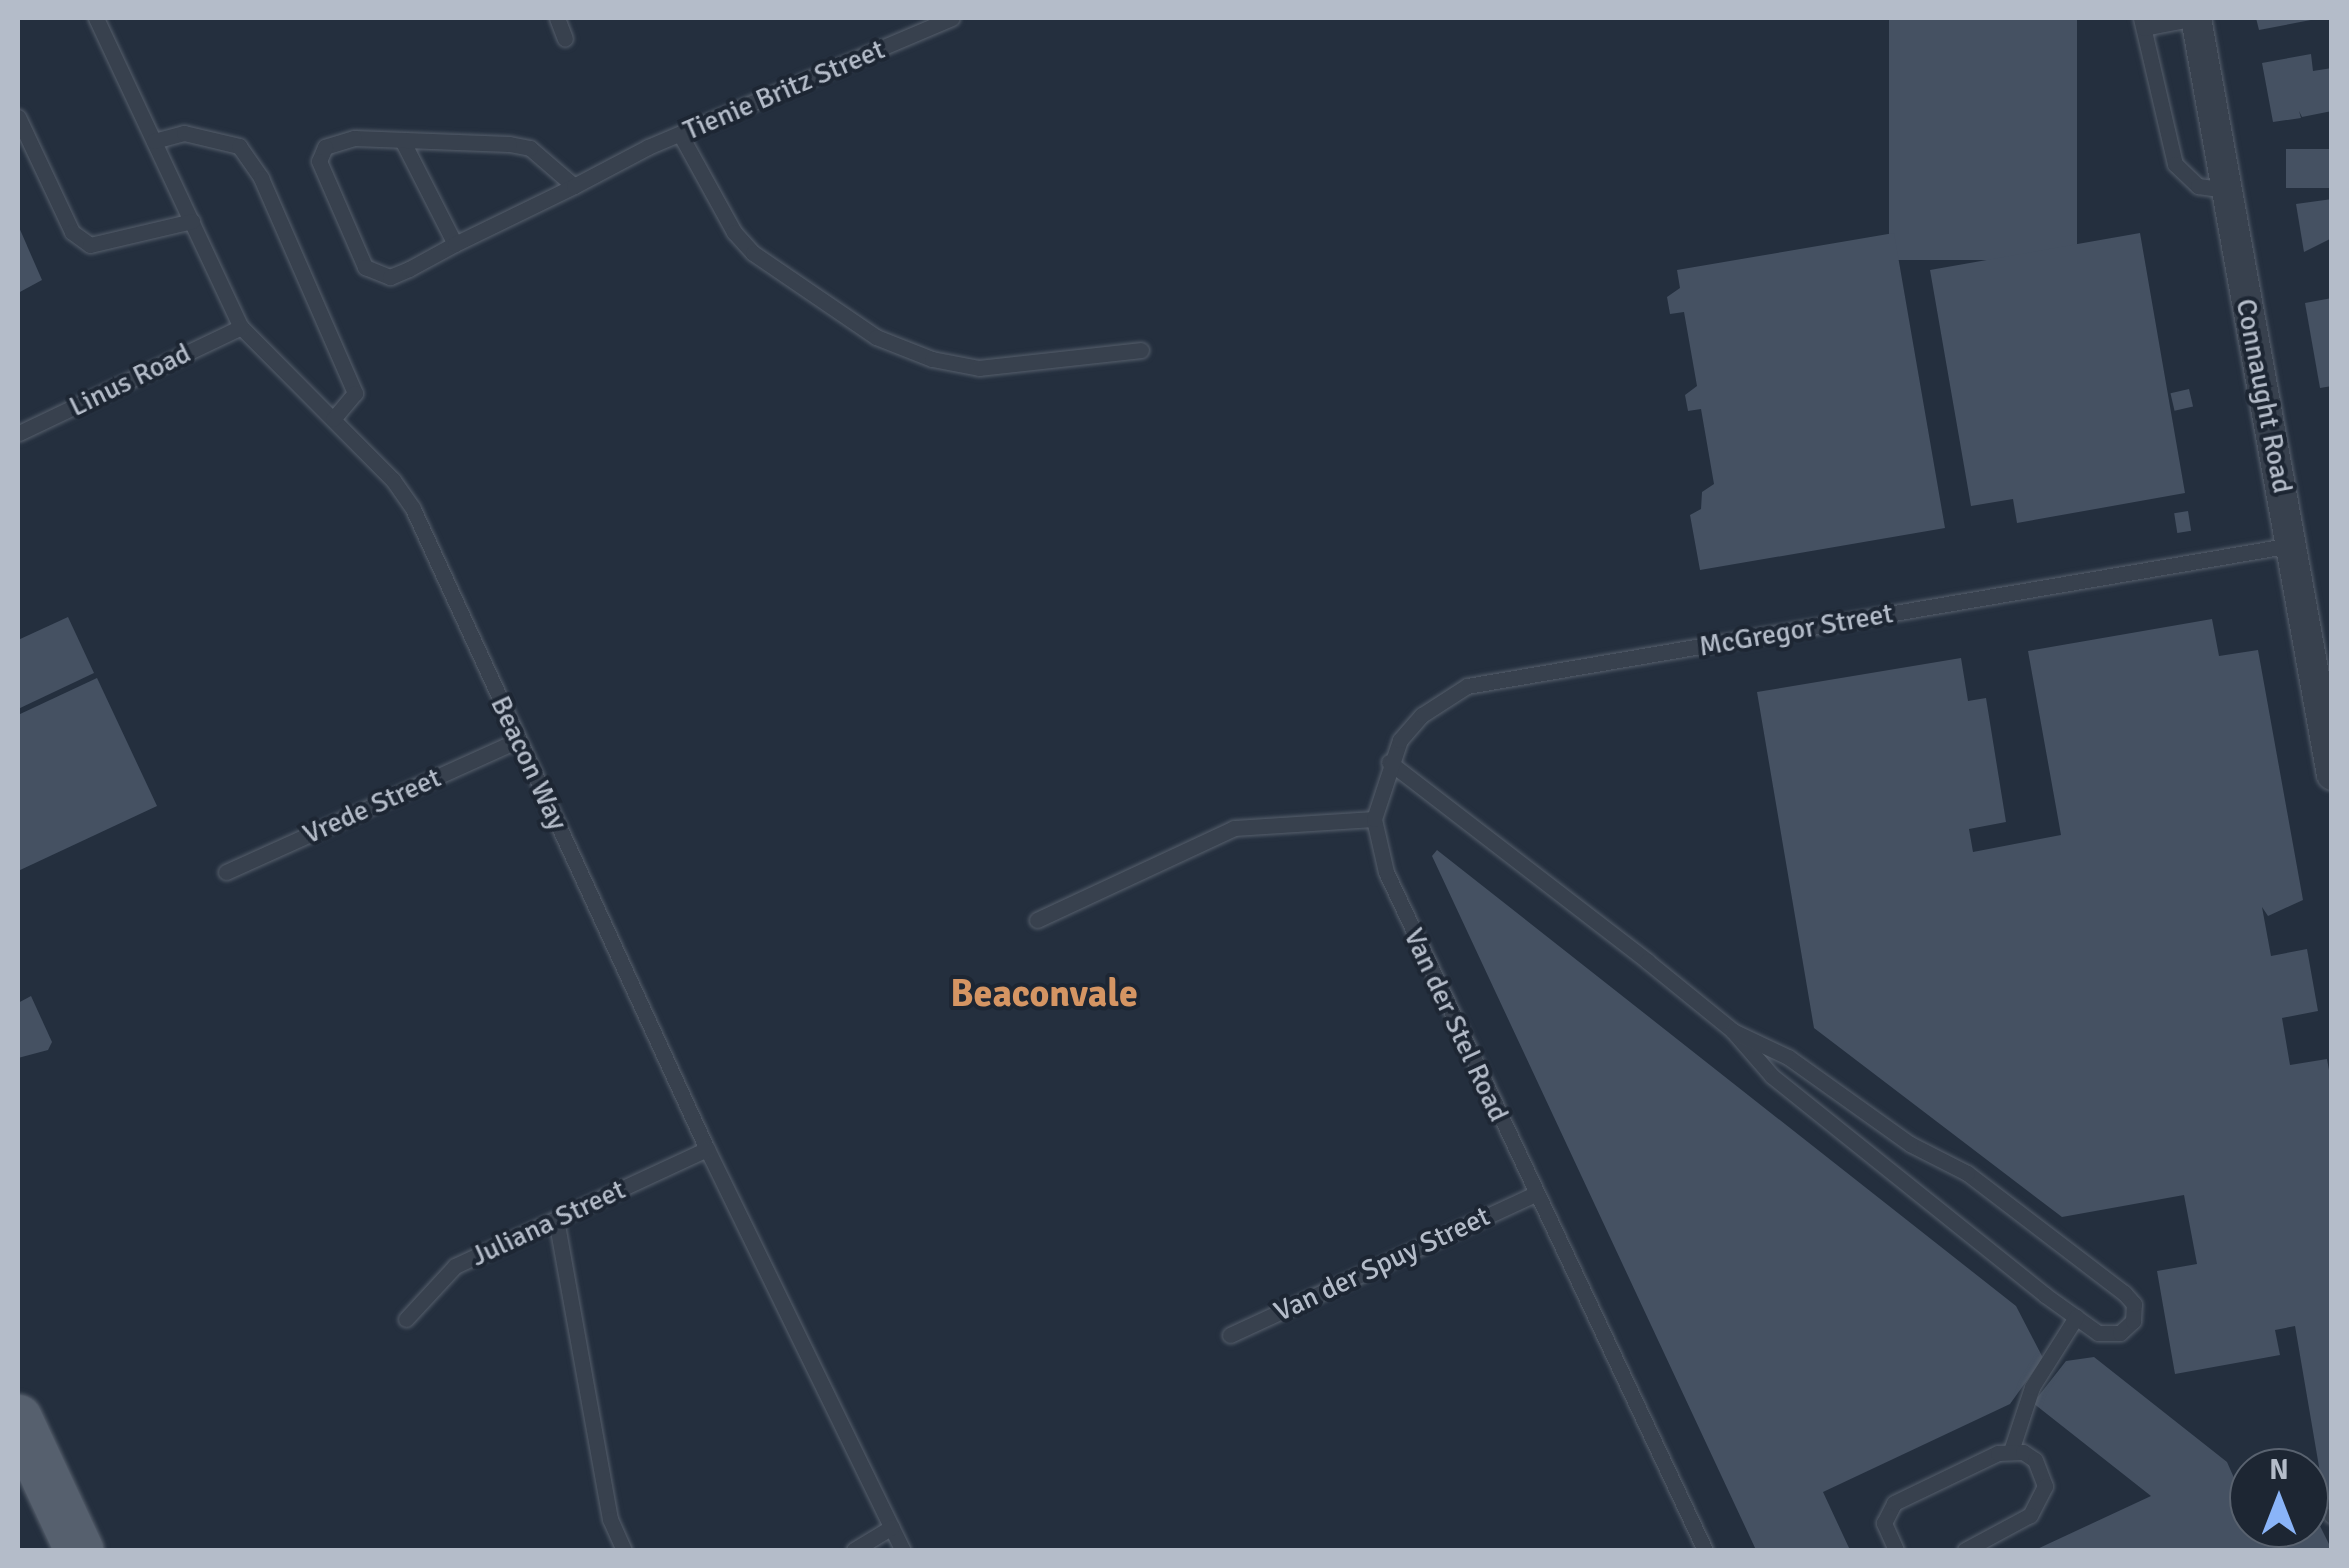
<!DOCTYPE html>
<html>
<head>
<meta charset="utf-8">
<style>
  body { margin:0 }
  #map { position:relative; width:2349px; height:1568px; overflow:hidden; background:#242f3e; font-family:Signika,sans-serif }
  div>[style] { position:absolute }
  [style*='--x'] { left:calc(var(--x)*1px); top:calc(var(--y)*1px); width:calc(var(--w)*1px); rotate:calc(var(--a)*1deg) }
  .building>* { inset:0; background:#455162; transform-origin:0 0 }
  .roads { filter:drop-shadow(0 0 2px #565f6c) drop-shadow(0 0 2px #565f6c) }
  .lane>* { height:15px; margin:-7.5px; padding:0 7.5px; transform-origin:7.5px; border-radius:7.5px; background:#38414e }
  .street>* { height:30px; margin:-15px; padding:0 15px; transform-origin:15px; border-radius:15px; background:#38414e }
  .primary>* { height:48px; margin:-24px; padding:0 24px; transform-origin:24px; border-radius:24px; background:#56606e }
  span { translate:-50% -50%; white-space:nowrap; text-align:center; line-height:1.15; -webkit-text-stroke:8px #1d2633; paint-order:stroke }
  .street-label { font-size:28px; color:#b4bcc9 }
  .district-label { font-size:38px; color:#d59563; font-weight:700 }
  .frame { position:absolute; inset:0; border:20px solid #b4bcc9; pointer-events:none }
  .north { position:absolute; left:2229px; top:1448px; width:100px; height:100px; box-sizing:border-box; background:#1d2633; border:2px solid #59626f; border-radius:50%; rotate:0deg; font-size:28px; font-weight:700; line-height:40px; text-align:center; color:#b4bcc9 }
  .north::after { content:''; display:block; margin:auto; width:35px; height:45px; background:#8ab4f8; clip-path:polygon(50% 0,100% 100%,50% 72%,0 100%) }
</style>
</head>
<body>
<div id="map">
  <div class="building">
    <div style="left:1889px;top:18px;width:188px;height:242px"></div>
    <div style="clip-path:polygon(2256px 18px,2316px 18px,2316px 19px,2259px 30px)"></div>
    <div style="clip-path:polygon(2311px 54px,2313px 71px,2332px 68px,2332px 111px,2302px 117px,2299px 111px,2301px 118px,2273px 122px,2262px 63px)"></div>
    <div style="left:2332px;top:149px;width:39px;height:46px;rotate:90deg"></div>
    <div style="clip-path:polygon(2332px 199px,2332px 238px,2304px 252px,2296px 204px)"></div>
    <div style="clip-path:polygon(18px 225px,42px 280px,18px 293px)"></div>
    <div style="clip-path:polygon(1894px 233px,1945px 528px,1700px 570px,1690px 515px,1701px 509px,1702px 492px,1714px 484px,1701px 409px,1688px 411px,1685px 395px,1697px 386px,1684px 312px,1670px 314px,1667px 297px,1680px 288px,1677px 270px)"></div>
    <div style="clip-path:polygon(2140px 233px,2185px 493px,2017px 523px,2013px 499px,1971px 506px,1930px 270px)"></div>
    <div style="clip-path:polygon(2332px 298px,2332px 386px,2320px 388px,2305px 303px)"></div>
    <div style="left:2189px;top:389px;width:18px;height:19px;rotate:77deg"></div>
    <div style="left:2188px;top:511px;width:20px;height:14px;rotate:81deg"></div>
    <div style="clip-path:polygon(68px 617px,94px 673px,18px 709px,18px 640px)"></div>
    <div style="clip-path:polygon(2212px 619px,2219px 656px,2258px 650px,2303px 900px,2268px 916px,2262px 907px,2271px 956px,2307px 949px,2318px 1011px,2282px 1018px,2290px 1065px,2327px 1059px,2332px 1087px,2332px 1502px,2324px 1496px,2295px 1326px,2275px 1330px,2280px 1355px,2175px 1374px,2157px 1271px,2197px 1264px,2184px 1195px,2062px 1217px,1814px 1028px,1757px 692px,1961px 658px,1968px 701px,1986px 698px,2006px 822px,1969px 829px,1973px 852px,2061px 835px,2028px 651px)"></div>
    <div style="clip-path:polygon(97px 678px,157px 806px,18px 871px,18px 715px)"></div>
    <div style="clip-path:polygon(1437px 850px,2016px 1306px,2043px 1358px,2010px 1404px,1823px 1492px,1850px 1550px,1756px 1550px,1432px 856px)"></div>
    <div style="clip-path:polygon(31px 996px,52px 1042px,48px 1050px,18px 1058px,18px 1003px)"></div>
    <div style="clip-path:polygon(2094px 1357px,2227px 1462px,2242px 1496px,2249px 1493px,2249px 1528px,2309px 1528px,2309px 1521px,2313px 1529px,2320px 1526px,2332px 1550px,2035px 1550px,2151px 1496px,2033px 1403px,2066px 1361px)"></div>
  </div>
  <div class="roads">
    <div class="lane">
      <div style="--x:96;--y:18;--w:341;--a:64.9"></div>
      <div style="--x:241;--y:327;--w:216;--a:45.2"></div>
      <div style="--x:393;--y:480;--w:35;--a:55"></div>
      <div style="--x:413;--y:509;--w:704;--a:65.33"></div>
      <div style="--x:707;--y:1149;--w:446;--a:64"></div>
      <div style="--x:557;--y:18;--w:22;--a:69"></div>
      <div style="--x:2141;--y:18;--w:150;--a:76.9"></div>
      <div style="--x:2175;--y:164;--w:32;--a:44"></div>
      <div style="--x:2198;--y:186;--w:27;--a:8"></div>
      <div style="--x:2144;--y:28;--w:53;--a:-10.9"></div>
      <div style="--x:18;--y:117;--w:127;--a:64.8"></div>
      <div style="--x:72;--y:232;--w:22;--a:36"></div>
      <div style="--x:90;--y:245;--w:105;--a:-13.2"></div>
      <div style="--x:680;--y:134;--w:112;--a:61.1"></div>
      <div style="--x:734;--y:232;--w:28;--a:48"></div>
      <div style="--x:753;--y:253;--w:149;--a:34.3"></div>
      <div style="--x:876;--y:337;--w:60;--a:21.4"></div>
      <div style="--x:932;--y:359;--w:48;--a:10.8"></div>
      <div style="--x:979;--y:368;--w:163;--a:-6.3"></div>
      <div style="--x:154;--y:141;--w:31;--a:-15"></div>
      <div style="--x:184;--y:133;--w:57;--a:13.3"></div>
      <div style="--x:239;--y:146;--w:39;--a:55"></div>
      <div style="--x:261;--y:178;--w:235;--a:66.4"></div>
      <div style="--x:355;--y:393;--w:34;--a:130"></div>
      <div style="--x:403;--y:142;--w:114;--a:63"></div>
      <div style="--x:574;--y:186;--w:58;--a:-139.2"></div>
      <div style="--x:530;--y:148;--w:21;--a:-169"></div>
      <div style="--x:509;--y:144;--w:155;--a:-177.8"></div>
      <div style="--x:354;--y:138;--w:30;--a:163"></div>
      <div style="--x:325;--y:147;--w:15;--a:113"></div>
      <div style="--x:319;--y:161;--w:116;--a:66.5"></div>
      <div style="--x:365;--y:267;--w:27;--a:22"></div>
      <div style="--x:390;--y:277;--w:21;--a:-23"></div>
      <div style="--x:409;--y:269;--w:52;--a:-28.5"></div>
      <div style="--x:455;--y:244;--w:132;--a:-26"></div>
      <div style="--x:574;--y:186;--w:84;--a:-27.8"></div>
      <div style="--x:648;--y:147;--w:330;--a:-23"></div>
      <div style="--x:19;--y:433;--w:246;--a:-25.5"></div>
      <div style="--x:1389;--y:762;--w:326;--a:37.6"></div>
      <div style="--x:1647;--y:961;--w:111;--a:39.1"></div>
      <div style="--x:1733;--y:1031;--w:60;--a:49.1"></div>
      <div style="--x:1772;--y:1076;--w:350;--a:38.7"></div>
      <div style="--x:2045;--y:1295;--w:65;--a:35.6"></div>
      <div style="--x:2098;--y:1333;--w:22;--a:0"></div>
      <div style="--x:2120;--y:1333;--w:18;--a:-43"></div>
      <div style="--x:2133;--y:1321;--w:17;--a:-87"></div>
      <div style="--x:2134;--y:1304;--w:15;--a:-132"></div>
      <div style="--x:2124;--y:1293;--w:198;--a:-142.6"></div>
      <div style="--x:1967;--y:1173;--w:64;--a:-153"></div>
      <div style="--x:1910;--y:1144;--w:150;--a:-144.5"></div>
      <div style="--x:1788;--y:1057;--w:61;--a:-154.7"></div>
      <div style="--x:226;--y:872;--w:321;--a:-24.3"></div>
      <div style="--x:1037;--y:920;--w:217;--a:-25"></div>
      <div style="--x:1234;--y:828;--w:140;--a:-3.7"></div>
      <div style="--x:556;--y:1219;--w:305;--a:79.8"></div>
      <div style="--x:610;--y:1519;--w:34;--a:66"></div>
      <div style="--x:406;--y:1319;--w:72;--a:-47.2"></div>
      <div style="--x:455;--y:1266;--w:278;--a:-24.9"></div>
      <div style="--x:1230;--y:1335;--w:336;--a:-24.8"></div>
      <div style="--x:2011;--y:1451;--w:67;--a:-71.8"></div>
      <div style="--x:2032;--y:1387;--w:83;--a:-57.8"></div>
      <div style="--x:2331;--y:1515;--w:1;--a:45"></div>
      <div style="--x:854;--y:1550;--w:44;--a:-31.2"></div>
      <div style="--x:1705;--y:1550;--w:749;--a:-115.2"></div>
      <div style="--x:1386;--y:872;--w:54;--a:-102.8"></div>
      <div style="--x:1374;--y:819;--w:83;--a:-71.8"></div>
      <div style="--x:1400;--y:740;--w:33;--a:-49"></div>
      <div style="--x:1422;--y:715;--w:54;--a:-32.8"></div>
      <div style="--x:1467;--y:686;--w:837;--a:-9.7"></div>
      <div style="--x:1896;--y:1550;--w:30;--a:-114"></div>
      <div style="--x:1884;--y:1523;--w:22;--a:-63"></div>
      <div style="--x:1894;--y:1503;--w:115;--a:-25.7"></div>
      <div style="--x:1998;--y:1453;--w:25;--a:-2"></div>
      <div style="--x:2023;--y:1452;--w:14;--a:34"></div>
      <div style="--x:2035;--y:1460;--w:28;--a:69"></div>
      <div style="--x:2045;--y:1486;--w:33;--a:117"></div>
      <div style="--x:2030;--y:1515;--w:74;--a:151.7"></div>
    </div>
    <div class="street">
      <div style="--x:2196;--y:18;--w:769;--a:79.82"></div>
    </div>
    <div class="primary">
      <div style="--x:18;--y:1419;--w:145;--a:65"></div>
    </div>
  </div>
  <div class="street-label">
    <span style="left:784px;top:90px;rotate:-23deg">Tienie Britz Street</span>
    <span style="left:130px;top:380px;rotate:-26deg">Linus Road</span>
    <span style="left:2264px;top:396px;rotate:79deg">Connaught Road</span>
    <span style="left:1796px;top:630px;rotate:-10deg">McGregor Street</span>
    <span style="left:529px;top:763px;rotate:65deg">Beacon Way</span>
    <span style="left:372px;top:806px;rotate:-24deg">Vrede Street</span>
    <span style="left:1456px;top:1025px;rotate:65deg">Van der Stel Road</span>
    <span style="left:548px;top:1223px;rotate:-25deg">Juliana Street</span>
    <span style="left:1382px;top:1264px;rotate:-25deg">Van der Spuy Street</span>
  </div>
  <div class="district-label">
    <span style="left:1044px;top:994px">Beaconvale</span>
  </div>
  <div class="frame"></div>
  <div class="north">N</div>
</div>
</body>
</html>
